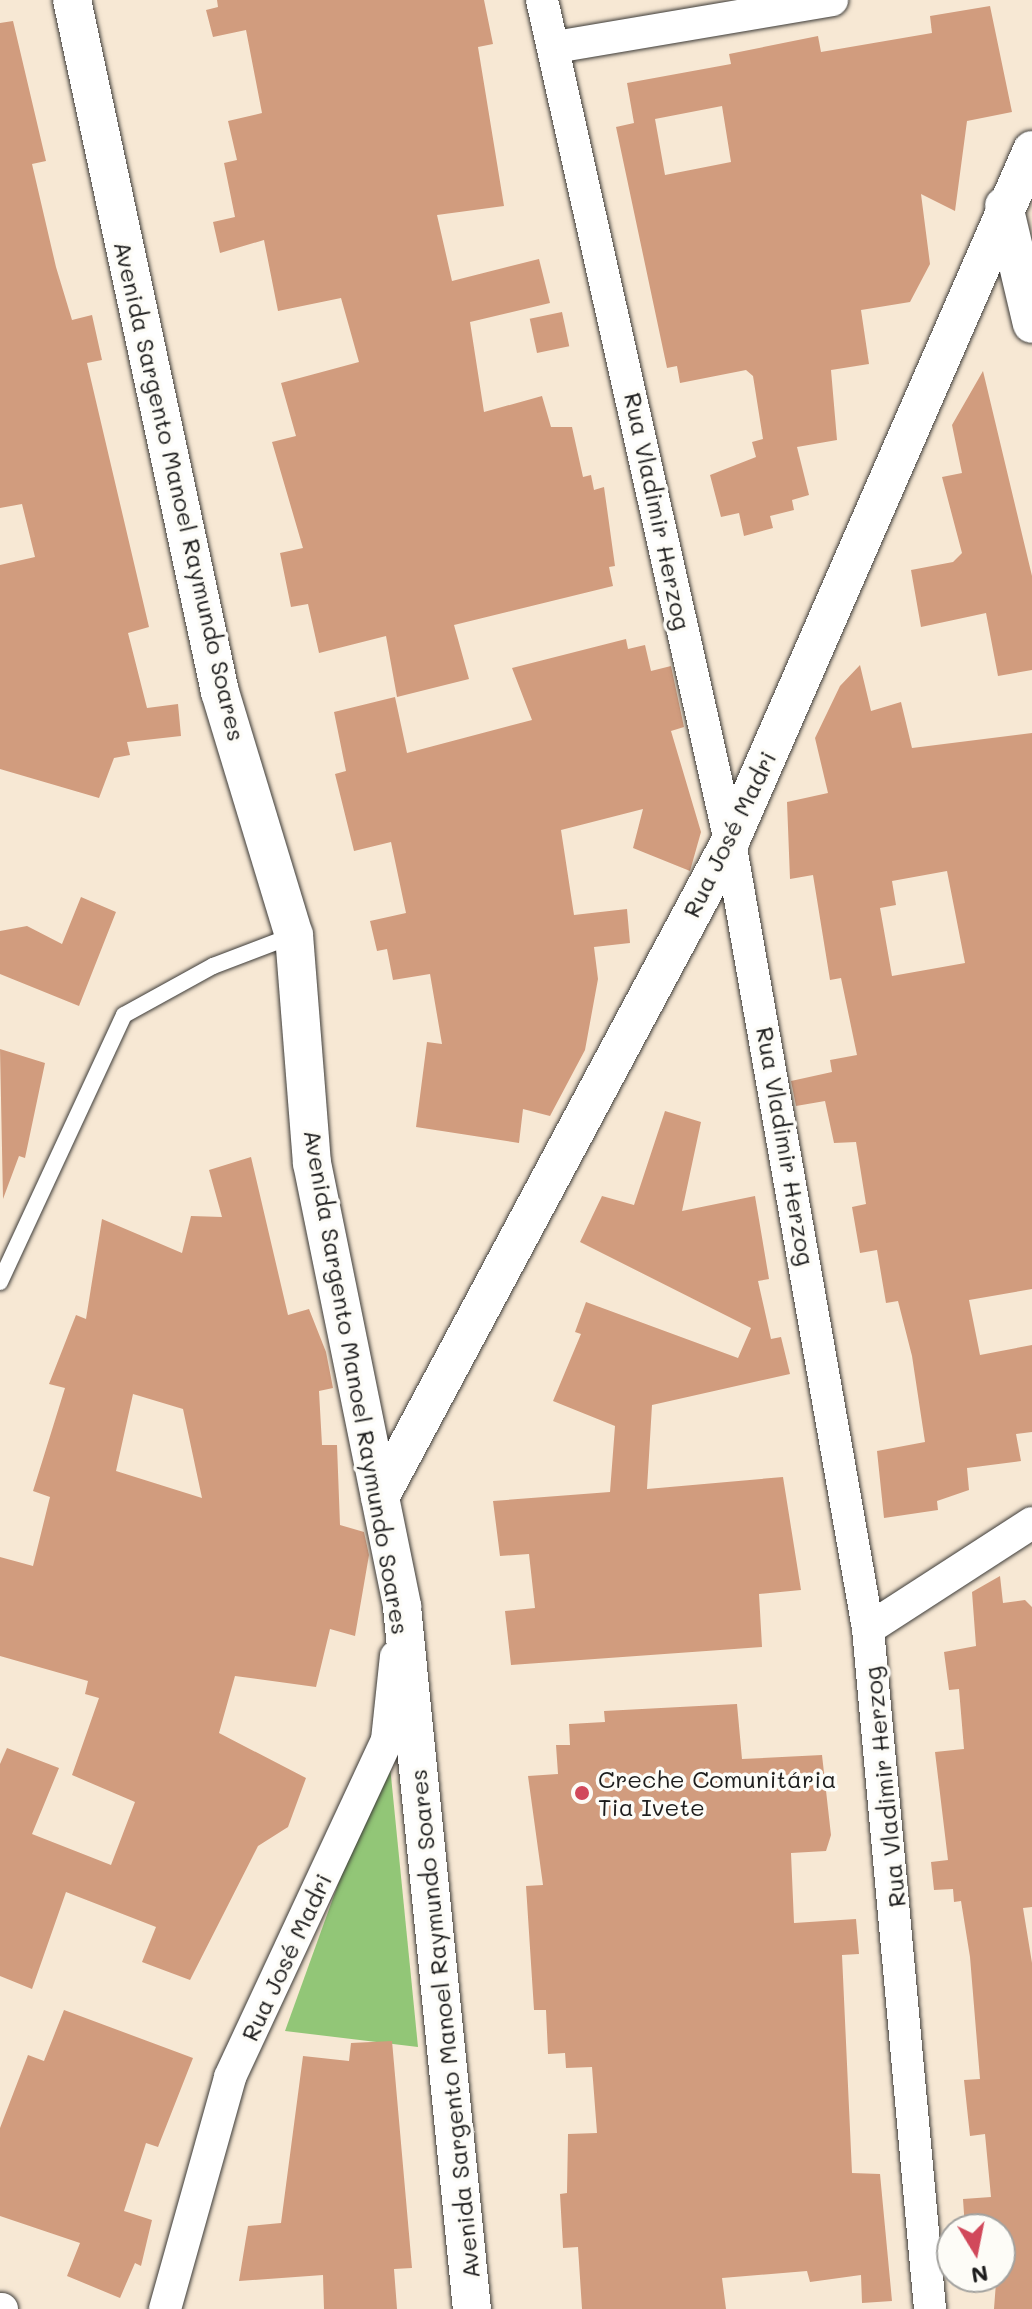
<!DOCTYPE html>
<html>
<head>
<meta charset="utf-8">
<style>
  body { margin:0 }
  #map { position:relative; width:1032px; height:2309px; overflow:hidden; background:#f7e8d4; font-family:Mali,sans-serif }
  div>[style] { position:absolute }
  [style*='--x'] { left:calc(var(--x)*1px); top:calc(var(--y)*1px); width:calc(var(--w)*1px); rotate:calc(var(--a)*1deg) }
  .green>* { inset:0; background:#92c677 }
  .building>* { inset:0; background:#d19c7e; transform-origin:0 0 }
  .roads { filter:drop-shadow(0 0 2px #3d3b38) drop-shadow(0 0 2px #3d3b38) }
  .service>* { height:16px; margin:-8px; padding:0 8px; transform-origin:8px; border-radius:8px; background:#fff }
  .minor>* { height:32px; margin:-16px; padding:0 16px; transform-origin:16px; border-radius:16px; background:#fff }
  .tertiary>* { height:38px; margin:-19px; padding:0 19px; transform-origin:19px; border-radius:19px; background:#fff }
  .dots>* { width:22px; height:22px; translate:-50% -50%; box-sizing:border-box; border:4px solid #fdfcf7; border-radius:50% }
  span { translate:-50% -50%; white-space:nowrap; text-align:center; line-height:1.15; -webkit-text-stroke:7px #fdfcf7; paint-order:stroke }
  .street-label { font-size:24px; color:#1c1c1c }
  .poi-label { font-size:24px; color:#1c1c1c }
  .left { translate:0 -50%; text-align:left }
  .north { position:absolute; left:936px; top:2213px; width:80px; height:80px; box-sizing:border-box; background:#fdfcf7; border:2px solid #a3a29f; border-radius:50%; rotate:170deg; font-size:22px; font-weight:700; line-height:32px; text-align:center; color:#1c1c1c }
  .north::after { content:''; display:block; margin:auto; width:28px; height:36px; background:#d1495b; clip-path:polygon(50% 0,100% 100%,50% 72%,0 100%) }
</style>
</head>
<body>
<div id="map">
  <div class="green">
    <div style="clip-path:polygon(388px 1746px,418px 2047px,285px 2031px)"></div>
  </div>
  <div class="building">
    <div style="clip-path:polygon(217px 0,484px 0,493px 44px,478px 47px,504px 206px,437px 215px,452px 281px,539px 259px,550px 303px,470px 322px,484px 412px,542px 396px,551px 427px,572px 427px,583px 477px,591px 475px,594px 490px,604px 487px,615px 566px,609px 567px,613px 586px,454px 625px,469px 679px,397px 697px,386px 636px,319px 653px,308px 604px,291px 607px,280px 553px,303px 548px,272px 442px,296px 436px,281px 383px,359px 362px,341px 298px,278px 311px,264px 240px,220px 253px,213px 222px,235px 217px,224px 163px,237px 160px,228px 121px,262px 113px,246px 30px,213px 37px,206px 10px,218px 7px)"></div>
    <div style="clip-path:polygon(evenodd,990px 6px,1012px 112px,967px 121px,955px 211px,921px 194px,930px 264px,910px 302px,861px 310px,869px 364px,831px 370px,837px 440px,797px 447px,809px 495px,792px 500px,794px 510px,770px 516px,773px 528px,744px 536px,739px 513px,721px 517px,710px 475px,756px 457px,752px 442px,763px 439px,753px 376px,746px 370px,680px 383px,677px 366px,667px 368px,616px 127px,634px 123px,627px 83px,731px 64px,729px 54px,818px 36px,821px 52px,932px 33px,930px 16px,990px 6px,722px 106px,731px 162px,665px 175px,655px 119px,722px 106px)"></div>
    <div style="clip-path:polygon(13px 21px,46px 161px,32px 164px,56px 267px,72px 320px,92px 315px,102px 360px,87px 363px,149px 627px,128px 633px,147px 708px,178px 704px,181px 736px,127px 742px,130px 755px,114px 758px,99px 798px,0 769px,0 565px,35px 557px,22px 504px,0 508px,0 23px)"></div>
    <div style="left:562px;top:312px;width:35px;height:33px;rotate:78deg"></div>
    <div style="clip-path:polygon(983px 371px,1032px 576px,1032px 670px,998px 676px,986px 613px,921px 627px,911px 570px,953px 562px,962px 553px,942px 477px,962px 473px,952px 425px)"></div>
    <div style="clip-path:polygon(626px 639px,628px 649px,645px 645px,651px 671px,671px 666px,684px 727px,671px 731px,701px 832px,690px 871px,633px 848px,643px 809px,561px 830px,574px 915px,627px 909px,630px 943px,594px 947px,598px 979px,585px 1050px,550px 1116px,523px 1109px,519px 1143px,416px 1127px,427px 1042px,442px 1044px,430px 974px,393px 980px,387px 949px,377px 951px,370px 921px,406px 913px,391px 842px,354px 851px,335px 774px,346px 771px,334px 712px,395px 697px,407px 753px,532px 720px,512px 668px)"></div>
    <div style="clip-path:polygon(evenodd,860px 665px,871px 711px,901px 702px,912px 748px,1032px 733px,1032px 1289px,969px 1300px,980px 1355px,1032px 1345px,1032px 1432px,1016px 1434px,1021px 1461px,967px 1468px,969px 1490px,937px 1501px,938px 1510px,884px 1518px,877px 1451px,925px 1442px,912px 1356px,898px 1301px,886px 1303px,877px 1250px,860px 1253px,852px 1207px,866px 1204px,856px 1142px,834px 1143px,825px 1101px,796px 1106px,791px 1081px,832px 1072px,830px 1060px,857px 1055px,841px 978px,830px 980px,813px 875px,790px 879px,787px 802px,828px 793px,815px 738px,840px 686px,860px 665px,947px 871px,965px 963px,892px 976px,880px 908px,896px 905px,892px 881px,947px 871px)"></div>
    <div style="clip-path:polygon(81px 897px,116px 912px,79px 1006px,0 974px,0 931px,27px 926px,62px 944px)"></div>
    <div style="clip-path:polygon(0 1049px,45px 1063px,25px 1158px,19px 1156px,3px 1199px)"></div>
    <div style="clip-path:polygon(665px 1111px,701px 1122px,682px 1211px,755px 1196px,769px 1279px,758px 1281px,771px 1339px,781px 1337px,790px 1374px,652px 1405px,647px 1489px,783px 1477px,801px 1590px,759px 1594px,762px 1647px,511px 1665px,505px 1611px,535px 1608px,529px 1554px,500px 1556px,493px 1501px,610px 1492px,615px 1426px,553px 1401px,581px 1334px,575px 1332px,586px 1302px,738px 1358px,751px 1328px,580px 1242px,602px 1196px,634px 1205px)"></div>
    <div style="clip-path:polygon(evenodd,251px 1157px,288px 1315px,309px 1309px,326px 1352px,333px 1388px,319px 1391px,322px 1445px,337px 1445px,340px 1525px,364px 1532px,369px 1555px,355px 1636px,330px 1629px,316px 1687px,235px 1676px,219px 1733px,306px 1778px,288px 1827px,258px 1846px,190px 1980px,142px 1962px,156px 1927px,66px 1892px,32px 1989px,0 1976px,0 1764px,7px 1748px,59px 1768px,32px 1834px,111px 1865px,135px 1802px,72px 1775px,99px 1698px,85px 1694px,88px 1681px,0 1656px,0 1557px,33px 1566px,50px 1497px,33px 1491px,65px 1388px,49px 1384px,76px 1315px,86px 1319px,102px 1219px,182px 1253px,191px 1216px,222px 1217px,209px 1170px,251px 1157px,133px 1394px,183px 1409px,202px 1498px,116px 1471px,133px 1394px)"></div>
    <div style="clip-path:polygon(1000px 1576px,1003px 1603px,1025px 1600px,1032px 1607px,1032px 1907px,1023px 1908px,1032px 1963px,1032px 2309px,994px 2309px,1000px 2229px,965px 2229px,963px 2199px,991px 2197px,985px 2134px,970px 2136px,964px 2080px,980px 2079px,970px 1957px,961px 1901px,954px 1902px,953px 1889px,934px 1890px,931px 1862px,948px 1860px,935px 1752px,964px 1749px,959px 1689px,949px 1690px,944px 1652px,976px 1646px,972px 1592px)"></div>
    <div style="clip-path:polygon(737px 1704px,742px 1759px,822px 1755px,831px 1835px,826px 1851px,791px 1853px,794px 1923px,856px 1919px,859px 1954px,842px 1955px,852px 2173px,880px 2174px,892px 2301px,862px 2303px,861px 2275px,810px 2282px,807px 2271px,722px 2278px,726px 2309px,582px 2309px,578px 2247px,563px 2248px,560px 2194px,567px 2193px,568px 2134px,597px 2133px,592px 2067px,566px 2068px,565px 2053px,548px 2054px,546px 2010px,534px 2010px,526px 1886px,543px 1885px,528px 1776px,558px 1774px,556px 1745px,570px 1745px,569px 1724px,605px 1722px,604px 1711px)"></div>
    <div style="clip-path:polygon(64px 2010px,193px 2058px,158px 2147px,146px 2143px,124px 2211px,152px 2220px,141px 2266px,135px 2263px,120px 2298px,67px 2276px,80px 2243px,0 2216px,0 2128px,28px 2055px,44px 2061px)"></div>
    <div style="clip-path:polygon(392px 2041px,412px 2268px,394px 2269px,397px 2309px,324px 2309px,323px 2275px,239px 2281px,248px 2226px,281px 2223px,303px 2056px,349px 2061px,351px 2043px)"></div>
  </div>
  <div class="roads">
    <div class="service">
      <div style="--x:0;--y:1282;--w:294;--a:-65.1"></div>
      <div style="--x:124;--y:1015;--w:102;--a:-28.8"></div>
      <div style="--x:213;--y:966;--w:87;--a:-20.9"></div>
    </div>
    <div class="minor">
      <div style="--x:542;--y:0;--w:863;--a:77.41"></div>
      <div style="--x:730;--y:842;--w:799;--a:80.05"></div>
      <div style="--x:868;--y:1629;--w:683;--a:84.79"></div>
      <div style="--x:555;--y:47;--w:281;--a:-9.6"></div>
      <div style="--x:868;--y:1629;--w:195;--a:-32.9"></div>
      <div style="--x:0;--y:2309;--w:2;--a:0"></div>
      <div style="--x:165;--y:2309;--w:241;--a:-74.3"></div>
      <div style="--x:230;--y:2077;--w:372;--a:-65"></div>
      <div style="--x:387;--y:1740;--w:84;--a:-83.9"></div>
    </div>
    <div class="tertiary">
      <div style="--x:72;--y:0;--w:708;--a:77.93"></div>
      <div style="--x:220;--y:692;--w:254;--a:73.1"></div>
      <div style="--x:294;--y:935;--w:229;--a:85.5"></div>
      <div style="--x:312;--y:1163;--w:453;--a:78.5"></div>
      <div style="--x:402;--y:1607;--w:705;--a:84.31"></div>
      <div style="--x:1004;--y:206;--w:121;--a:76.7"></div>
      <div style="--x:380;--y:1497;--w:743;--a:-61.88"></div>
      <div style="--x:730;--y:842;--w:755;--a:-66.42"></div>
    </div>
  </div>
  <div class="dots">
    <div style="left:582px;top:1793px;background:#d1495b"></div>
  </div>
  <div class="street-label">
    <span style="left:180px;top:491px;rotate:77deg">Avenida Sargento Manoel Raymundo Soares</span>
    <span style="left:658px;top:511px;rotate:78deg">Rua Vladimir Herzog</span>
    <span style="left:729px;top:834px;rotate:-64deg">Rua José Madri</span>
    <span style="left:786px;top:1146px;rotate:80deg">Rua Vladimir Herzog</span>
    <span style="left:357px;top:1382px;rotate:80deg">Avenida Sargento Manoel Raymundo Soares</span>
    <span style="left:884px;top:1787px;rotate:-96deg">Rua Vladimir Herzog</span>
    <span style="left:286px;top:1957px;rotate:-65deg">Rua José Madri</span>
    <span style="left:444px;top:2024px;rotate:-96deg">Avenida Sargento Manoel Raymundo Soares</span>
  </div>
  <div class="poi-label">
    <span class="left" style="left:598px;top:1793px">Creche Comunitária<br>Tia Ivete</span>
  </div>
  <div class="north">N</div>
</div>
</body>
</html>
